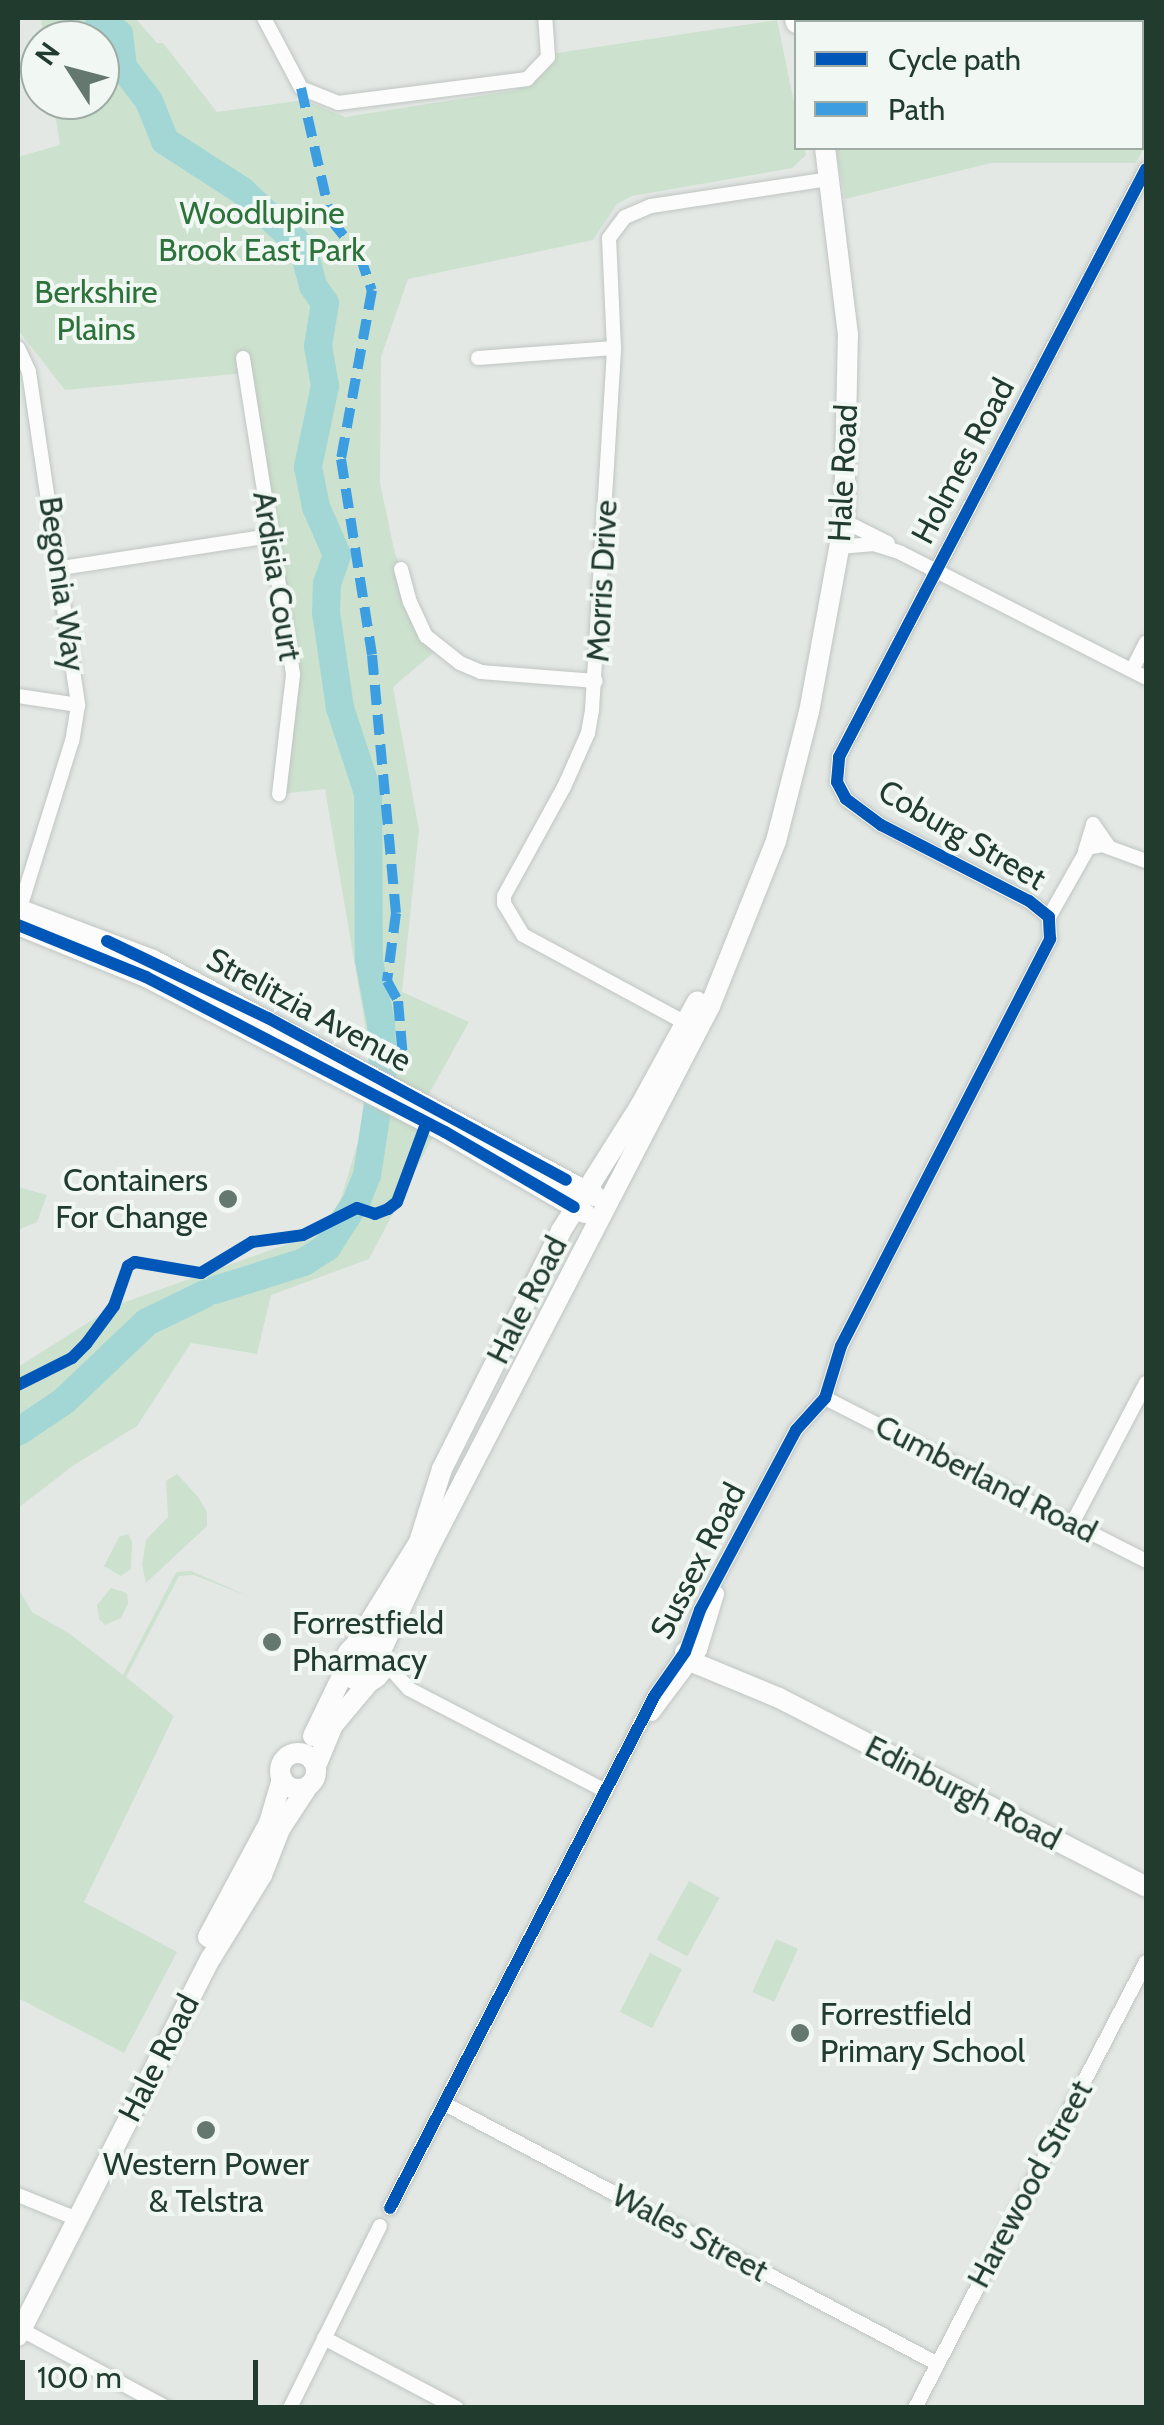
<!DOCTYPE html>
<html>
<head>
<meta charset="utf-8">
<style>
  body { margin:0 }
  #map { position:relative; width:1164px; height:2425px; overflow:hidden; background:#e3e8e5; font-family:Cabin,sans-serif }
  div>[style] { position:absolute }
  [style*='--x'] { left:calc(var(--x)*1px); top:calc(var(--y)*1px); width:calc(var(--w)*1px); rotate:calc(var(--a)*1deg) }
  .green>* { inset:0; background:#cce1ce; transform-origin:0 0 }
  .river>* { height:28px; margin:-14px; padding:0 14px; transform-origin:14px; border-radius:14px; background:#a3d7d5 }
  .roads { filter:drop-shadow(0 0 2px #c0c5c2) drop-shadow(0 0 2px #c0c5c2) }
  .street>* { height:14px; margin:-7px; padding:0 7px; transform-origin:7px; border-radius:7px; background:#fbfcfb }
  .secondary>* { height:20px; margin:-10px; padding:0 10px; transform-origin:10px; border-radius:10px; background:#fbfcfb }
  .secondary>.ring { margin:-10px; padding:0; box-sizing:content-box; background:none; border:20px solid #fbfcfb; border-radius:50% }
  .quiet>* { height:10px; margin-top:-5px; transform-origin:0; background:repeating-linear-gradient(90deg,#3c9ee1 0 20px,transparent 0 30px) }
  .cycleway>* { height:12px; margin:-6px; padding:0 6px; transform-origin:6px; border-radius:6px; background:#0057b8 }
  .dots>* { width:28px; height:28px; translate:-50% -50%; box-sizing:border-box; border:5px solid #f1f8f3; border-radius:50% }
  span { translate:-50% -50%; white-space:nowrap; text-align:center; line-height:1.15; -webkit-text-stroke:8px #f1f8f3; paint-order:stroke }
  .park-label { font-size:32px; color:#2c723a }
  .street-label { font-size:32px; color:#213b2f }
  .poi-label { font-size:32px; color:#213b2f }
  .right { translate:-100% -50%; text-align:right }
  .left { translate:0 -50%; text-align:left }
  .frame { position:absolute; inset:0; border:20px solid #213b2f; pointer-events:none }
  .legend { position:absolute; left:794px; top:20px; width:350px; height:130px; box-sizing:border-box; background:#f1f8f3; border:2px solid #9eaca5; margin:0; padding:12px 18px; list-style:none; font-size:30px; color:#213b2f }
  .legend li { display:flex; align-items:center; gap:20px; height:50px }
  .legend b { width:50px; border:2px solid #9eaca5 }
  .north { position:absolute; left:20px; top:20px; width:100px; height:100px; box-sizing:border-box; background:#f1f8f3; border:2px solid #9eaca5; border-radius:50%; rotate:306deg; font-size:28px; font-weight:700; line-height:40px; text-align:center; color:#213b2f }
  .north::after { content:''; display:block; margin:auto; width:35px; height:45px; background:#65786f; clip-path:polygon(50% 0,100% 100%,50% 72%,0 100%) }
  .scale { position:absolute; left:20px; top:2360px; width:238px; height:45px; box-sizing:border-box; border:5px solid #213b2f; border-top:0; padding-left:12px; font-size:30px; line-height:35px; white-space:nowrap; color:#213b2f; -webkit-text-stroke:8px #f1f8f3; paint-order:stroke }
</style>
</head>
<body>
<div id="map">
  <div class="green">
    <div style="clip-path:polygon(41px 18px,135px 18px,157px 43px,163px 43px,217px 112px,304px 100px,345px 117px,516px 90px,544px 73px,557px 53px,777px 20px,796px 112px,796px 148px,804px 148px,806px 155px,792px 168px,632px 196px,617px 204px,593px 240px,408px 279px,381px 357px,380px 483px,395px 554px,439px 648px,393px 687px,419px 830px,402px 992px,469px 1022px,425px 1101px,433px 1137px,369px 1259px,271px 1295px,257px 1354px,191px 1343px,137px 1426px,74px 1465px,18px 1508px,18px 1367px,114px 1306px,332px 1228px,371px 1099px,368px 1042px,325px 789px,279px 794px,293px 675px,245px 373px,65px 390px,18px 330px,18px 157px,60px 145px,53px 100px,100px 100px,100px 40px,44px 40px)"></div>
    <div style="clip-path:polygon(806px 18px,1146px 18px,1146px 144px,1136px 163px,991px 163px,845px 199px,836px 148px,1142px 148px,1142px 22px,807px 22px)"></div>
    <div style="clip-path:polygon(18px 1187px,47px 1195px,37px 1222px,18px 1230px)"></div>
    <div style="clip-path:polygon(177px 1474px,198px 1497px,207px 1512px,207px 1526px,146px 1583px,142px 1565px,146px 1540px,168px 1517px,166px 1481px)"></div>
    <div style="clip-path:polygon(128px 1534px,132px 1542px,131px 1569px,121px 1576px,104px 1566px,119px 1537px)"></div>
    <div style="clip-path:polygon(191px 1571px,250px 1597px,194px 1575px,179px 1576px,126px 1677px,174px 1716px,84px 1902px,177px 1952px,124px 2053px,18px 1998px,18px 1588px,32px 1612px,70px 1634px,123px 1675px,173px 1578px,177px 1572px)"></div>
    <div style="clip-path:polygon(111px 1588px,127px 1593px,128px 1603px,121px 1618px,105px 1625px,99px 1619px,97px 1605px)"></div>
    <div style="left:689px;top:1881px;width:35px;height:67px;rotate:29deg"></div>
    <div style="left:776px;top:1939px;width:24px;height:58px;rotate:24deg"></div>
    <div style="left:650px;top:1953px;width:36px;height:66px;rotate:27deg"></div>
  </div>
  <div class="river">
    <div style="--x:99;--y:18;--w:26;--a:39"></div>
    <div style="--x:119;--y:34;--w:33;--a:83"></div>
    <div style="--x:123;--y:67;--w:43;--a:52.6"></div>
    <div style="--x:149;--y:101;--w:43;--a:68.2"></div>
    <div style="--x:165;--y:141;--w:90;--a:32.8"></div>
    <div style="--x:241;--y:190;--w:85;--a:43.1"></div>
    <div style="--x:303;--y:248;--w:39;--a:75"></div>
    <div style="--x:313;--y:286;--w:21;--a:55"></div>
    <div style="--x:325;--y:303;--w:44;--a:99.2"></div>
    <div style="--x:318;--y:346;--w:41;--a:80.1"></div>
    <div style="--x:325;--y:386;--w:83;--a:101.9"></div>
    <div style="--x:308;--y:467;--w:41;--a:78.7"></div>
    <div style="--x:316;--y:507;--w:52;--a:66.4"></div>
    <div style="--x:337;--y:555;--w:31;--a:109"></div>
    <div style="--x:327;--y:584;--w:28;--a:92"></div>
    <div style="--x:326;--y:612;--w:97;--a:81.7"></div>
    <div style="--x:340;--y:708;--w:89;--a:71.8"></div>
    <div style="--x:368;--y:793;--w:167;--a:89.7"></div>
    <div style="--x:369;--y:960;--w:65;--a:79.4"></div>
    <div style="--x:381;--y:1024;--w:47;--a:87.6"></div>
    <div style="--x:383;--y:1071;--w:105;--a:98.7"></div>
    <div style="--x:367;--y:1175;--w:29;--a:112"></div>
    <div style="--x:356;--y:1202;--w:54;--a:122.8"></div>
    <div style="--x:327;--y:1247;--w:27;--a:147"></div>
    <div style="--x:304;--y:1262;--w:93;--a:162.5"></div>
    <div style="--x:18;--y:1432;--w:55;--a:-34"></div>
    <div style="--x:64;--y:1401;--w:115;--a:-43.6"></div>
    <div style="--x:147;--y:1322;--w:64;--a:-25.8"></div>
  </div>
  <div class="roads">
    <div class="street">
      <div style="--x:264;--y:18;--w:79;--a:62.1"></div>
      <div style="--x:301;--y:88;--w:40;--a:22"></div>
      <div style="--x:338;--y:103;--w:191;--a:-7.2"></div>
      <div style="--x:527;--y:79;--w:30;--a:-46"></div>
      <div style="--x:548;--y:57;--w:39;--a:-94"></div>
      <div style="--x:18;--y:348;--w:26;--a:65"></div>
      <div style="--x:29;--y:372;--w:337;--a:81.6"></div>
      <div style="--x:78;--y:705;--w:36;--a:99"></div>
      <div style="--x:72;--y:741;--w:181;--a:107.3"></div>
      <div style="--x:243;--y:358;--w:321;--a:81"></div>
      <div style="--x:293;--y:675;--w:120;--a:96.7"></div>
      <div style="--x:478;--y:358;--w:136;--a:-4.2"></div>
      <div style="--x:844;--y:521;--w:49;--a:26.6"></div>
      <div style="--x:839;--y:547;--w:35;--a:-5"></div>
      <div style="--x:874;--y:544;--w:28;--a:18"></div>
      <div style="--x:901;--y:553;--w:275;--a:27"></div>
      <div style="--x:61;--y:568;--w:211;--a:-8.7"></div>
      <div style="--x:401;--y:569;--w:34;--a:75"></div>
      <div style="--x:410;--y:602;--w:38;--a:65"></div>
      <div style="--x:426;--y:636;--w:43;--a:38.5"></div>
      <div style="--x:460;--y:663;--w:23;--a:23"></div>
      <div style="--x:481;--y:672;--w:115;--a:4.5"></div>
      <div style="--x:1132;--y:670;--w:31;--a:-63"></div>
      <div style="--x:18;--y:696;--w:61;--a:8.5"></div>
      <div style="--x:1085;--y:851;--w:28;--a:-73"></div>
      <div style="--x:1093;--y:824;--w:28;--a:55"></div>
      <div style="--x:1049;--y:917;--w:79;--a:-60.5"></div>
      <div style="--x:1088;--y:848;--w:14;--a:-12"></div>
      <div style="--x:1102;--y:845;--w:47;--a:20"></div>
      <div style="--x:693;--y:1027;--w:193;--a:-151.6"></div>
      <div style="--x:523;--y:935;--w:37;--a:-121"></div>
      <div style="--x:504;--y:903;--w:7;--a:-90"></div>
      <div style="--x:504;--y:896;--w:124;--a:-61.2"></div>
      <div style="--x:564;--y:787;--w:59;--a:-66"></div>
      <div style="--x:588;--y:733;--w:23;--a:-80"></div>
      <div style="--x:592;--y:710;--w:363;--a:-86.5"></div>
      <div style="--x:614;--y:348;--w:110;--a:-92.6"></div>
      <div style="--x:609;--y:238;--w:26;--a:-53"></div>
      <div style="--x:625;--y:217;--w:28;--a:-23"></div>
      <div style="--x:651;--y:206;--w:181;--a:-8.6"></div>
      <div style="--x:825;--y:1398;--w:360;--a:26.9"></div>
      <div style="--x:1073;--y:1522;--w:157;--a:-62.3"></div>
      <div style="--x:382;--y:1659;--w:40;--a:48"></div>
      <div style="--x:409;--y:1689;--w:222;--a:27.4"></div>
      <div style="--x:652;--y:1714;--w:80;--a:-53.1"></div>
      <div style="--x:700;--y:1650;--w:59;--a:-73.1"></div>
      <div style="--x:445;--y:2104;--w:555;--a:27.81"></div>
      <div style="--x:18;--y:2195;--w:64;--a:22.1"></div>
      <div style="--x:390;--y:2208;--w:577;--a:-62.68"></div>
      <div style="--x:655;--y:1695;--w:52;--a:-55.1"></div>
      <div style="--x:685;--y:1652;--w:45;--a:-70.3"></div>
      <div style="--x:700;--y:1610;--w:204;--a:-61.9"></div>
      <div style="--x:796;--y:1430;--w:43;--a:-47.8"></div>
      <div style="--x:825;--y:1398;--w:54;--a:-72.9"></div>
      <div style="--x:841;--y:1346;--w:458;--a:-62.8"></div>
      <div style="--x:1050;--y:939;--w:22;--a:-93"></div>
      <div style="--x:1049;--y:917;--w:26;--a:-141"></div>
      <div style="--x:1029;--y:901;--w:166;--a:-152.8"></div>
      <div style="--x:881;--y:825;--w:44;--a:-143.4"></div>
      <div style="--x:846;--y:799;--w:19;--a:-118"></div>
      <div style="--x:837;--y:782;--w:25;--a:-85"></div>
      <div style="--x:839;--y:757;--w:663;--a:-62.43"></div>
      <div style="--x:18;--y:2328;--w:169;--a:28.2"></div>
      <div style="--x:324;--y:2338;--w:150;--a:27.8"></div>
      <div style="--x:290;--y:2408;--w:203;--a:-63.7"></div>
      <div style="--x:915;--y:2408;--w:502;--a:-62.62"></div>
    </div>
    <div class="secondary">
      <div style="--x:795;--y:18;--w:5;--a:79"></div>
      <div style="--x:18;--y:909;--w:144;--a:20.7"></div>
      <div style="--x:153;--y:960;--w:503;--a:28.09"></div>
      <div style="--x:18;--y:925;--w:138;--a:22.1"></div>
      <div style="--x:146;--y:977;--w:337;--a:27.4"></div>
      <div style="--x:445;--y:1132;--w:162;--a:30.1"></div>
      <div class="ring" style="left:345px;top:1644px;width:18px;height:18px"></div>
      <div style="--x:354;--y:1647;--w:123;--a:-58.2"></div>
      <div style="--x:419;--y:1542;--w:77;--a:-72.5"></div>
      <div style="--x:442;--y:1469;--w:266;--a:-63.4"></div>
      <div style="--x:561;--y:1231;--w:148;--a:-57.7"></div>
      <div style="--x:640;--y:1106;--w:119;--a:-61.3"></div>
      <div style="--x:685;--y:1652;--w:17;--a:45"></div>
      <div style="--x:697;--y:1664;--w:89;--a:22.5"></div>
      <div style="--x:779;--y:1698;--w:413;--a:27.2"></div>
      <div style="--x:380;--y:1653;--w:116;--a:-65"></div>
      <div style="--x:429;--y:1548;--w:611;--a:-62.6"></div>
      <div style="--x:710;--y:1006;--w:178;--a:-68.2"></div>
      <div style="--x:776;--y:841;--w:133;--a:-75.7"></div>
      <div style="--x:809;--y:712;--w:194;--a:-79.6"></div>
      <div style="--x:844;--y:521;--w:186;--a:-88.8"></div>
      <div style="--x:848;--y:335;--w:188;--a:-97"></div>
      <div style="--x:313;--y:1736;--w:76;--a:-64.1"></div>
      <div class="ring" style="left:280px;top:1753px;width:16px;height:16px"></div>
      <div style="--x:316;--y:1766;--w:44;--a:-67.5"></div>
      <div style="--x:333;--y:1725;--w:57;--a:-49.9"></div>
      <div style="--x:208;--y:1937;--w:129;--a:-61.8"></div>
      <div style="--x:269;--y:1823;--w:46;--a:-73.5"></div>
      <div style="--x:18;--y:2336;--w:424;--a:-63"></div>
      <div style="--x:211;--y:1958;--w:97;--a:-58.4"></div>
      <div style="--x:262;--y:1875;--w:49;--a:-68.6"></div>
      <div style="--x:280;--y:1829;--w:51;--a:-56.9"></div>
    </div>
  </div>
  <div class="quiet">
    <div style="--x:301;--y:88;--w:135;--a:77.2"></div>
    <div style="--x:331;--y:220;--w:46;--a:51.1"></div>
    <div style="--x:360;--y:256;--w:36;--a:71"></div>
    <div style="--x:372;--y:290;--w:172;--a:100.4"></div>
    <div style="--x:341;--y:459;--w:198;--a:81"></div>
    <div style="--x:372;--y:655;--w:259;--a:84.7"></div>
    <div style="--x:396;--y:913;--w:69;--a:97.5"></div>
    <div style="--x:387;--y:981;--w:23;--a:61"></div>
    <div style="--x:398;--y:1001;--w:57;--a:85"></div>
  </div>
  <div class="cycleway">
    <div style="--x:18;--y:925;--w:138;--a:22.1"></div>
    <div style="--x:146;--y:977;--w:337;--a:27.4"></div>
    <div style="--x:445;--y:1132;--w:149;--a:30.2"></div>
    <div style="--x:107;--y:941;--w:178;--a:25.6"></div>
    <div style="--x:268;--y:1018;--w:339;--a:28.5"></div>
    <div style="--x:18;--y:1385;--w:60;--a:-26.6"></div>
    <div style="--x:72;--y:1358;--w:20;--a:-45"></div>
    <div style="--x:86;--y:1344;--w:47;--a:-53.6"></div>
    <div style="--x:114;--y:1306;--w:42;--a:-70.7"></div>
    <div style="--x:128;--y:1266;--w:8;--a:-30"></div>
    <div style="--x:135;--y:1262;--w:67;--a:9.5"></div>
    <div style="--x:201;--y:1273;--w:60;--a:-31.3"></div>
    <div style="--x:252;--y:1242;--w:51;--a:-7.8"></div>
    <div style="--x:303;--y:1235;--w:60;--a:-26.6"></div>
    <div style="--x:357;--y:1208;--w:19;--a:18"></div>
    <div style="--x:375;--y:1214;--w:14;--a:-21"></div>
    <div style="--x:388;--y:1209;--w:11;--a:-38"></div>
    <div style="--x:397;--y:1202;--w:83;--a:-69.6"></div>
    <div style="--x:390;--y:2208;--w:577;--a:-62.68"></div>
    <div style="--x:655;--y:1695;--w:52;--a:-55.1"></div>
    <div style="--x:685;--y:1652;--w:45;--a:-70.3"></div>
    <div style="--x:700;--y:1610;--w:204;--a:-61.9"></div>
    <div style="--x:796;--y:1430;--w:43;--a:-47.8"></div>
    <div style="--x:825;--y:1398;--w:54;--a:-72.9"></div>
    <div style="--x:841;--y:1346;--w:458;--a:-62.8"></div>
    <div style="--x:1050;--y:939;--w:22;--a:-93"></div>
    <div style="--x:1049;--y:917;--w:26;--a:-141"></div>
    <div style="--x:1029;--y:901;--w:166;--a:-152.8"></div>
    <div style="--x:881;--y:825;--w:44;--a:-143.4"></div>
    <div style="--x:846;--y:799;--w:19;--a:-118"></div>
    <div style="--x:837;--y:782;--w:25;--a:-85"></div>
    <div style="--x:839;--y:757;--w:663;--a:-62.43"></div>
  </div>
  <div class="dots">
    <div style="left:228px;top:1199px;background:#65786f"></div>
    <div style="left:272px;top:1642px;background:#65786f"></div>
    <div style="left:800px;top:2033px;background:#65786f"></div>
    <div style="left:206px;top:2130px;background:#65786f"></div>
  </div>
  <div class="park-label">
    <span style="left:262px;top:232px">Woodlupine<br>Brook East Park</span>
    <span style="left:96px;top:311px">Berkshire<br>Plains</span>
  </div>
  <div class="street-label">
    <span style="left:963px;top:461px;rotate:-62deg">Holmes Road</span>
    <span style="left:843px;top:473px;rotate:-87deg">Hale Road</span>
    <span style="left:277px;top:576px;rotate:81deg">Ardisia Court</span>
    <span style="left:602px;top:581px;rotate:-87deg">Morris Drive</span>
    <span style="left:62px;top:584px;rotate:82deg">Begonia Way</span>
    <span style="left:962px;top:835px;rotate:30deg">Coburg Street</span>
    <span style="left:309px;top:1010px;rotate:28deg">Strelitzia Avenue</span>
    <span style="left:527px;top:1300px;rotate:-63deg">Hale Road</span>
    <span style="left:986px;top:1479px;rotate:27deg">Cumberland Road</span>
    <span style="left:698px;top:1561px;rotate:-63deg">Sussex Road</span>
    <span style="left:963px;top:1793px;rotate:27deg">Edinburgh Road</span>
    <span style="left:159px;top:2058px;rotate:-63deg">Hale Road</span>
    <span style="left:1030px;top:2184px;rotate:-62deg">Harewood Street</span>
    <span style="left:690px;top:2233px;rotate:28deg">Wales Street</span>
  </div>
  <div class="poi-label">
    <span class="right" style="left:208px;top:1199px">Containers<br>For Change</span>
    <span class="left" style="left:292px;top:1642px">Forrestfield<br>Pharmacy</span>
    <span class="left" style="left:820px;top:2033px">Forrestfield<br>Primary School</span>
    <span style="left:206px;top:2183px">Western Power<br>&amp; Telstra</span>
  </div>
  <div class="frame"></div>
  <ul class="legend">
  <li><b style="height:12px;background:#0057b8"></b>Cycle path</li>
  <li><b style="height:12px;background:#3c9ee1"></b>Path</li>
  </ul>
  <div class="north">N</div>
  <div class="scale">100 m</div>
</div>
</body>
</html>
